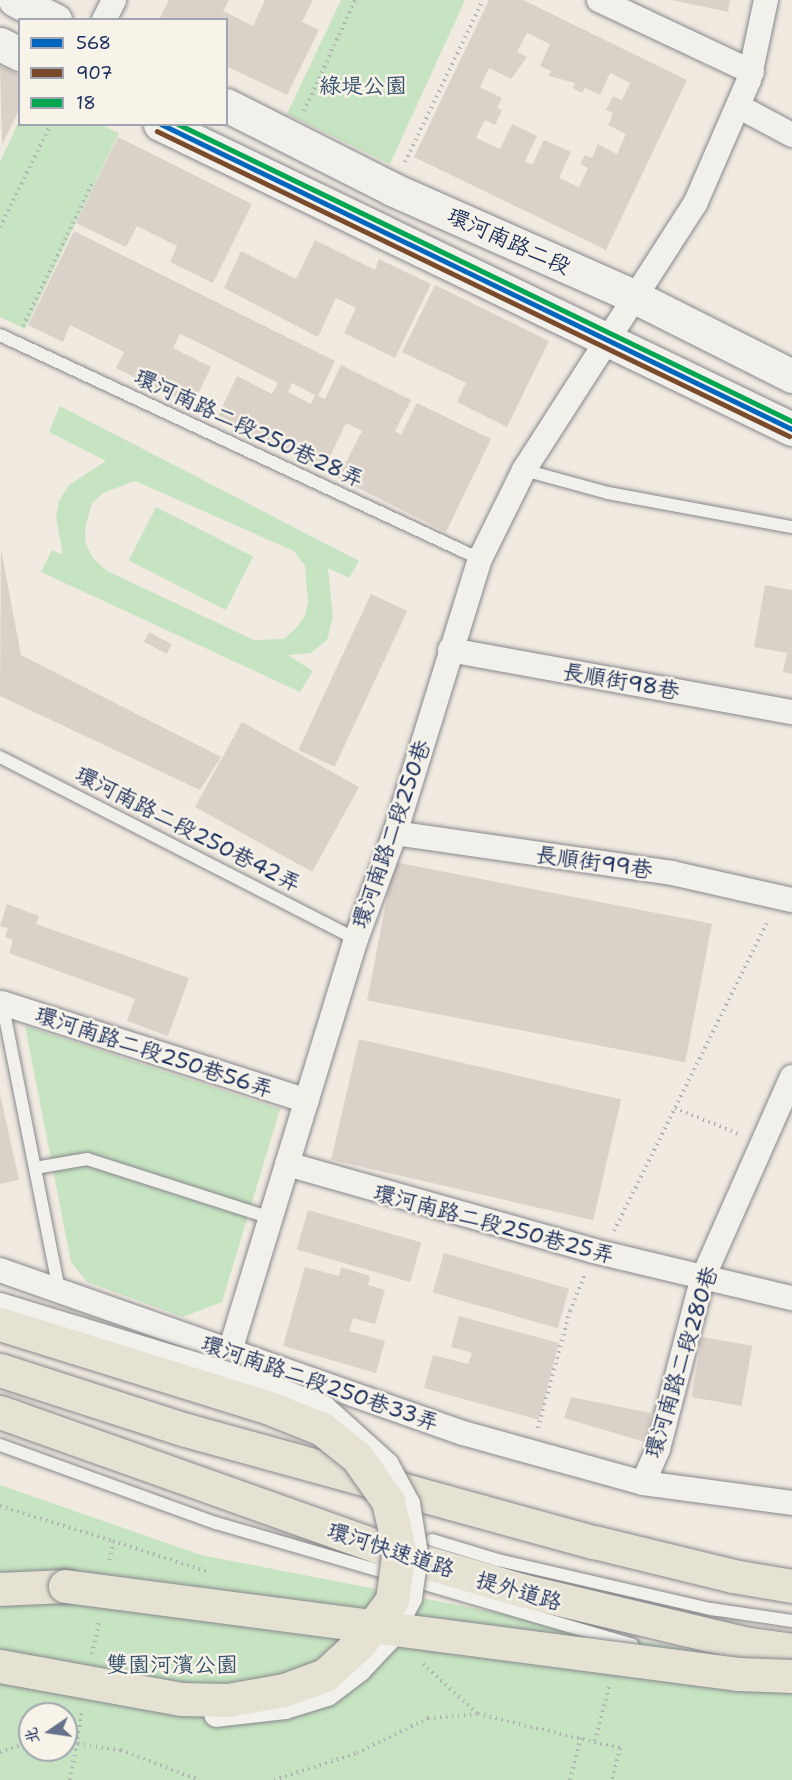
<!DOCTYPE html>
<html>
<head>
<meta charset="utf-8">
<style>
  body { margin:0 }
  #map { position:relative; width:792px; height:1780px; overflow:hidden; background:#f1eae1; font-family:"Shantell Sans","LXGW WenKai TC",sans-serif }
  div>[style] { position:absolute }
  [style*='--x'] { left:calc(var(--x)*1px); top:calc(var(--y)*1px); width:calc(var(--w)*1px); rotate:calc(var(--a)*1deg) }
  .green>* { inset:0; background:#c6e4c1; transform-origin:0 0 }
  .building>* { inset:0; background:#dad1c8; transform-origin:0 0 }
  .path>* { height:4px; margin-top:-2px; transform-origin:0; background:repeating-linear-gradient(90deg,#b0b1b3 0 1.5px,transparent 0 6px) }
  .roads { filter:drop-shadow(0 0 2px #87888d) drop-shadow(0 0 2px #87888d) }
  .lane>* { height:12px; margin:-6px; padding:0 6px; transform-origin:6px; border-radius:6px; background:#f2f0eb }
  .street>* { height:24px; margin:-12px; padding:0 12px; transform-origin:12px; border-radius:12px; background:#f2f0eb }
  .secondary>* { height:33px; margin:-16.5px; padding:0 16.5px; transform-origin:16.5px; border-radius:16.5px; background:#f2f0eb }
  .highway>* { height:33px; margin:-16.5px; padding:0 16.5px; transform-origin:16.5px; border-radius:16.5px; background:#e6e2d3 }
  .bridges { filter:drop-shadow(0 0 2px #87888d) drop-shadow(0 0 2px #87888d) }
  .street-bridge>* { height:24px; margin:-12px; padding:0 12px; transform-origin:12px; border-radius:12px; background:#f2f0eb }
  .highway-bridge>* { height:33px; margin:-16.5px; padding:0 16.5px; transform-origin:16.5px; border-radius:16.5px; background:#e6e2d3 }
  .bus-1>* { height:4.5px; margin:-2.25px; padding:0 2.25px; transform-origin:2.25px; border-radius:2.25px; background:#0065bd }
  .bus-2>* { height:4.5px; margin:-2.25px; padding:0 2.25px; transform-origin:2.25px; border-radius:2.25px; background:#7a4b2a }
  .bus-3>* { height:4.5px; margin:-2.25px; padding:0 2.25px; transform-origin:2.25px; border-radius:2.25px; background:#00a651 }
  span { translate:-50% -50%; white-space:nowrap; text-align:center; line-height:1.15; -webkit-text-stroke:5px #f7f3e8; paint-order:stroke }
  .park-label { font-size:22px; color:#36526d }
  .street-label { font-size:22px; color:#1b2f5e }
  .legend { position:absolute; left:18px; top:18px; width:210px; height:108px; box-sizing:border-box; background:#f7f3e8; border:2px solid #9fa5b1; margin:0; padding:8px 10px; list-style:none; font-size:18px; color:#1b2f5e }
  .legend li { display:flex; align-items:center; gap:12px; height:30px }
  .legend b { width:30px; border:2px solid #9fa5b1 }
  .north { position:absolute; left:18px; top:1702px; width:60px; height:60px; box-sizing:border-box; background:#f7f3e8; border:2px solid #9fa5b1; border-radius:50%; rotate:257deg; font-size:16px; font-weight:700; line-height:24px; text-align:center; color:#1b2f5e }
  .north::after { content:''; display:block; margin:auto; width:21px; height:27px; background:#66708c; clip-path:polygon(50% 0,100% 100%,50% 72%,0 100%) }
</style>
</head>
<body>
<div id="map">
  <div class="green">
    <div style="clip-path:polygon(341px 0,465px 0,390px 164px,400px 169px,287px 114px)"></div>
    <div style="clip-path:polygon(19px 121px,20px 124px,101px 125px,119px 133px,25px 329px,0 317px,0 162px)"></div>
    <div style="clip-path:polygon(evenodd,60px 406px,359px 561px,349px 578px,328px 568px,333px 617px,327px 640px,311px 653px,288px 655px,313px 671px,300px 692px,41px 572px,52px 550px,63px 555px,56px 517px,59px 501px,69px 485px,106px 461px,49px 432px,60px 406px,135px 481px,294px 551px,305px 566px,308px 602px,305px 616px,296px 628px,284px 639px,254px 640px,107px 571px,93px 558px,86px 545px,85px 528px,92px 503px,103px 493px,135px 481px)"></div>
    <div style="left:156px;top:507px;width:109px;height:60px;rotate:27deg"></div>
    <div style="clip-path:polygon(25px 1026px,280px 1109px,222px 1302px,183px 1317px,87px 1282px,71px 1262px)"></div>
    <div style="clip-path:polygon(evenodd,0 1485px,201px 1555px,792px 1670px,792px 1780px,0 1780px,0 1485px,30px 1714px,66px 1714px,66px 1750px,30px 1750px,30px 1714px)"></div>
  </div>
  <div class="building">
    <div style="clip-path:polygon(169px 0,229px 0,223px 11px,253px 26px,265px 0,313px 0,302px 22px,319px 30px,287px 95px,226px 66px,226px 20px,159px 20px)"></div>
    <div style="clip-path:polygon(evenodd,489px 0,523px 0,687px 80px,606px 250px,414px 157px,489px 0,527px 33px,550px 44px,540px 66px,551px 71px,549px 76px,575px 83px,573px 88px,582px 93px,585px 88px,600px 95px,610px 73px,630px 83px,622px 100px,613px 96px,606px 110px,613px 113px,608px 125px,626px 134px,617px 154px,598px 144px,592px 158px,585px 155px,580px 164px,588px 168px,579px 187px,559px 178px,571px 152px,544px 140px,532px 165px,525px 161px,537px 136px,512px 124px,500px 149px,476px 138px,485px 120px,495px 125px,502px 110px,497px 108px,502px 98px,480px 87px,489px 68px,511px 79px,527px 57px,517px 52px,527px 33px)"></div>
    <div style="clip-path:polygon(672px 0,730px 0,728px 12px)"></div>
    <div style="clip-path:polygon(0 66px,20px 75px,20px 108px,2px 145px)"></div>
    <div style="clip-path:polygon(118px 137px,252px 204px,213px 283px,170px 262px,177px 246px,137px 226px,126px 247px,76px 223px)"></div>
    <div style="clip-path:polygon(evenodd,74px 231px,335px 361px,318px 396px,325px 399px,341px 365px,411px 400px,395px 431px,401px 435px,417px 403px,491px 439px,446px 532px,338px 478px,362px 431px,346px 423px,323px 471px,217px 418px,237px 376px,272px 394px,278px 383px,195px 341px,180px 334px,173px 348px,211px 367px,192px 406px,116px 368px,124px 352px,70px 325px,63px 342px,28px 325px,74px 231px,292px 383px,315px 395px,311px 404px,288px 392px,292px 383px)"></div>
    <div style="clip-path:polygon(315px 240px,375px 270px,379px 259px,431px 284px,395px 358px,344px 333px,356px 308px,336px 298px,318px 337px,224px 288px,241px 251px,296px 279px)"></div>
    <div style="clip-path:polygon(435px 285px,549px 341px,507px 427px,457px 402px,466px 383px,402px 352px)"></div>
    <div style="clip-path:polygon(1px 549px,21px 655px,221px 757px,200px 790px,0 696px)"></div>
    <div style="clip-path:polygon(765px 585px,792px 590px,792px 674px,783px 672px,787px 653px,754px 647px)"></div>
    <div style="left:371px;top:594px;width:40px;height:172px;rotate:25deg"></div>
    <div style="left:149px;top:632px;width:26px;height:11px;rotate:28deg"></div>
    <div style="left:242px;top:722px;width:134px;height:97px;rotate:29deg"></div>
    <div style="left:394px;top:862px;width:324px;height:141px;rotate:11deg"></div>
    <div style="clip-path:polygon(7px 904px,39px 916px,36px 924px,189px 978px,168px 1036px,127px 1021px,135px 999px,9px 953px,13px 940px,5px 937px,8px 928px,0 926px)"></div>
    <div style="left:359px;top:1039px;width:269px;height:124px;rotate:13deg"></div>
    <div style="clip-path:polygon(0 1094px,19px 1180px,0 1184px)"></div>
    <div style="left:308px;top:1210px;width:118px;height:41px;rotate:16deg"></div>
    <div style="left:444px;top:1253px;width:130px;height:41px;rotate:16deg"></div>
    <div style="clip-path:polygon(305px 1267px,339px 1276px,341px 1267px,370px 1276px,368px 1285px,385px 1290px,375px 1324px,353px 1318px,349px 1331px,385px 1341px,376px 1373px,283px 1346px)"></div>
    <div style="clip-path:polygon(459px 1316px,559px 1343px,539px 1420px,424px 1388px,433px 1355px,468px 1364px,472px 1353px,451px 1347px)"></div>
    <div style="left:702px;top:1337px;width:51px;height:61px;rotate:10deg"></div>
    <div style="clip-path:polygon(571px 1397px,651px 1413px,645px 1442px,564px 1418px)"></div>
  </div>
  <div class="path">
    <div style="--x:304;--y:111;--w:122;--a:-65.3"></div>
    <div style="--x:405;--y:162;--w:180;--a:-64.3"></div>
    <div style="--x:0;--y:227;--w:115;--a:-63.7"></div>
    <div style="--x:23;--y:326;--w:158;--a:-64.1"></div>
    <div style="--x:675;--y:1108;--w:71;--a:22.2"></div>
    <div style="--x:614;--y:1231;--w:346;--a:-63.6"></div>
    <div style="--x:538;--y:1428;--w:121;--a:-74.7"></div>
    <div style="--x:570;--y:1311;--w:40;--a:-68"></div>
    <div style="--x:0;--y:1506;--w:118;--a:17.2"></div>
    <div style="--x:113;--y:1541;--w:22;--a:100"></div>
    <div style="--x:113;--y:1541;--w:101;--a:17.9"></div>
    <div style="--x:92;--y:1654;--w:35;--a:-78"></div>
    <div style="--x:423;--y:1664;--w:74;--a:42.3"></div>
    <div style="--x:595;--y:1741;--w:56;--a:-75.5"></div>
    <div style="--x:66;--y:1742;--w:56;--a:8.3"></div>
    <div style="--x:121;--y:1750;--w:84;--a:21"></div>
    <div style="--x:0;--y:1752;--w:32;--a:-18"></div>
    <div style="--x:70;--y:1780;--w:69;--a:-80"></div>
    <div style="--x:274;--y:1780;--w:87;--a:-18"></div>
    <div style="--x:357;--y:1753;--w:79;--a:-26.2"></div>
    <div style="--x:428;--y:1718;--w:50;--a:-4.6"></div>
    <div style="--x:478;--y:1714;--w:146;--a:13.5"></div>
    <div style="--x:620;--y:1748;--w:33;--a:104"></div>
    <div style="--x:570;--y:1780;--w:44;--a:-75.7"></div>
  </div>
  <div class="roads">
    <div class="lane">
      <div style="--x:0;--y:335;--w:530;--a:25.02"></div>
      <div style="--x:524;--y:470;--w:87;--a:15.3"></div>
      <div style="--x:608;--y:493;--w:187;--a:10.5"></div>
      <div style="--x:0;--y:757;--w:400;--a:27.1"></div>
      <div style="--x:2;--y:1002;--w:294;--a:78.8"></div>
      <div style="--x:35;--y:1168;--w:53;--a:-9.8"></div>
      <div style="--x:87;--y:1159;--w:193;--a:17.8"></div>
      <div style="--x:0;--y:1445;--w:230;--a:19.9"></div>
      <div style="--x:216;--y:1523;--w:434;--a:16.3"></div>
      <div style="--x:432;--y:1540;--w:69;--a:16.9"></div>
      <div style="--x:498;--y:1560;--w:219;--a:13"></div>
      <div style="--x:711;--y:1609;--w:82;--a:8.4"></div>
    </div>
    <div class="street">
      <div style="--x:599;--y:0;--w:169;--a:25.2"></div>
      <div style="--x:104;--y:20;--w:22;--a:-63"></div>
      <div style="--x:738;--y:106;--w:61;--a:28.2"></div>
      <div style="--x:450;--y:650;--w:348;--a:10.3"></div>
      <div style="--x:395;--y:833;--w:280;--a:8.2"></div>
      <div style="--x:672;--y:873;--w:123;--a:12.7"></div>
      <div style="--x:2;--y:1003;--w:320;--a:17.8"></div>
      <div style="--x:287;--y:1164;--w:319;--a:15.8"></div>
      <div style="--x:594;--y:1251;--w:204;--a:13.4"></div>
      <div style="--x:0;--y:1270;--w:491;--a:19.4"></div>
      <div style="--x:463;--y:1433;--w:187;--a:15.5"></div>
      <div style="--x:643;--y:1483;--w:150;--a:7.6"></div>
      <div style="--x:230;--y:1351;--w:431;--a:-73"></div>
      <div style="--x:356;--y:939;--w:116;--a:-69.8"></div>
      <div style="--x:396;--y:830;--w:284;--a:-72.8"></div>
      <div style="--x:480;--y:559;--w:99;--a:-63.7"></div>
      <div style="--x:524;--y:470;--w:316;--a:-57.3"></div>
      <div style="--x:695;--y:204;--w:135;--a:-66.5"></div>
      <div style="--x:749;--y:80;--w:82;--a:-78"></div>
      <div style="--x:643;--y:1483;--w:37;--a:-66"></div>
      <div style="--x:658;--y:1449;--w:175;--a:-75.4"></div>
      <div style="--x:702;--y:1280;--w:222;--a:-66.1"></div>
    </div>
    <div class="secondary">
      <div style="--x:15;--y:0;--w:45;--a:26.6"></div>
      <div style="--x:0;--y:44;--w:22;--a:27"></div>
      <div style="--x:226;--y:105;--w:186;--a:26.8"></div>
      <div style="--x:392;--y:189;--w:264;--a:23.9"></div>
      <div style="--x:633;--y:296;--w:178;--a:26.7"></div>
      <div style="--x:160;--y:124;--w:702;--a:25.76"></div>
    </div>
    <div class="highway">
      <div style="--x:0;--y:1370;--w:195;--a:17.9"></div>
      <div style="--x:186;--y:1430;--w:423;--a:15.4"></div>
      <div style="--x:594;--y:1542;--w:143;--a:13.7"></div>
      <div style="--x:733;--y:1576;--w:60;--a:9.6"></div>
      <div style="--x:0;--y:1412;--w:419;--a:19.6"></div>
      <div style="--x:395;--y:1553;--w:131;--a:16.4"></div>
      <div style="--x:521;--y:1590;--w:228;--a:13.4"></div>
      <div style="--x:743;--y:1643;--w:49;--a:8.1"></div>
      <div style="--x:0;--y:1589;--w:65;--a:-2.6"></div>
    </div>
  </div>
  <div class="bridges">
    <div class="street-bridge">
      <div style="--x:0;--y:1305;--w:286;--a:16.9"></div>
      <div style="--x:274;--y:1388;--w:54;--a:21.8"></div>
      <div style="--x:324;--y:1408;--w:85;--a:42.1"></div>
      <div style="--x:387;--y:1465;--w:44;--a:61.7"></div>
      <div style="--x:408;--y:1504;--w:51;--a:80.9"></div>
      <div style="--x:416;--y:1554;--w:44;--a:97.8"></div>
      <div style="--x:410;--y:1598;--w:47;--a:118.2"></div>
      <div style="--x:388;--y:1639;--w:42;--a:133.1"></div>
      <div style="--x:359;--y:1670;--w:40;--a:143"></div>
      <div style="--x:327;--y:1694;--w:44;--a:162.8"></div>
      <div style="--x:285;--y:1707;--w:69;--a:173.4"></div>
    </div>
    <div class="highway-bridge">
      <div style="--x:0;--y:1324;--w:280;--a:17.3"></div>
      <div style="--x:267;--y:1407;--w:59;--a:21.8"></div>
      <div style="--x:322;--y:1429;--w:45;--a:38.7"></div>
      <div style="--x:357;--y:1457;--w:54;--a:54.8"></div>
      <div style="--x:388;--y:1501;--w:49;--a:77.1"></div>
      <div style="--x:399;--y:1549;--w:51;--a:97.8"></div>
      <div style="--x:392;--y:1600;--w:52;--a:126.4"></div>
      <div style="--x:361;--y:1642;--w:49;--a:137.5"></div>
      <div style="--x:325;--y:1675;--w:44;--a:159.9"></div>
      <div style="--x:284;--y:1690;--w:57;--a:169.9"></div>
      <div style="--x:228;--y:1700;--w:47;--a:-178.8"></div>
      <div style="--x:181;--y:1699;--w:184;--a:-169.7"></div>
      <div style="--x:65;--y:1586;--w:680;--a:7.44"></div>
      <div style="--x:739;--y:1674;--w:53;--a:2.2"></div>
    </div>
  </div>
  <div class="bus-1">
    <div style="--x:161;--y:124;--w:701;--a:25.8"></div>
  </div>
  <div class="bus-2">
    <div style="--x:157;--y:131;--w:702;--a:25.76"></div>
  </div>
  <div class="bus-3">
    <div style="--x:178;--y:124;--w:682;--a:25.81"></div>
  </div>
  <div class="park-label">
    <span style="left:363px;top:86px">綠堤公園</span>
    <span style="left:172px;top:1665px">雙園河濱公園</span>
  </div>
  <div class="street-label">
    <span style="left:509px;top:241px;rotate:24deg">環河南路二段</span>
    <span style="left:249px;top:428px;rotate:25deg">環河南路二段250巷28弄</span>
    <span style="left:621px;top:681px;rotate:10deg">長順街98巷</span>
    <span style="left:188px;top:829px;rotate:27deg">環河南路二段250巷42弄</span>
    <span style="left:391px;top:834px;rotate:-71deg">環河南路二段250巷</span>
    <span style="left:594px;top:862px;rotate:8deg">長順街99巷</span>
    <span style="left:154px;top:1052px;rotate:18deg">環河南路二段250巷56弄</span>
    <span style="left:494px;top:1224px;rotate:15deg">環河南路二段250巷25弄</span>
    <span style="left:681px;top:1362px;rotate:-73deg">環河南路二段280巷</span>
    <span style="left:320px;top:1383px;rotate:19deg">環河南路二段250巷33弄</span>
    <span style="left:391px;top:1550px;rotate:18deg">環河快速道路</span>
    <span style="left:519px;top:1591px;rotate:16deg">提外道路</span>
  </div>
  <ul class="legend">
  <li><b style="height:8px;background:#0065bd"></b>568</li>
  <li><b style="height:8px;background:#7a4b2a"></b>907</li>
  <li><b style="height:8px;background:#00a651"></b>18</li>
  </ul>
  <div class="north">北</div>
</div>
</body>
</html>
